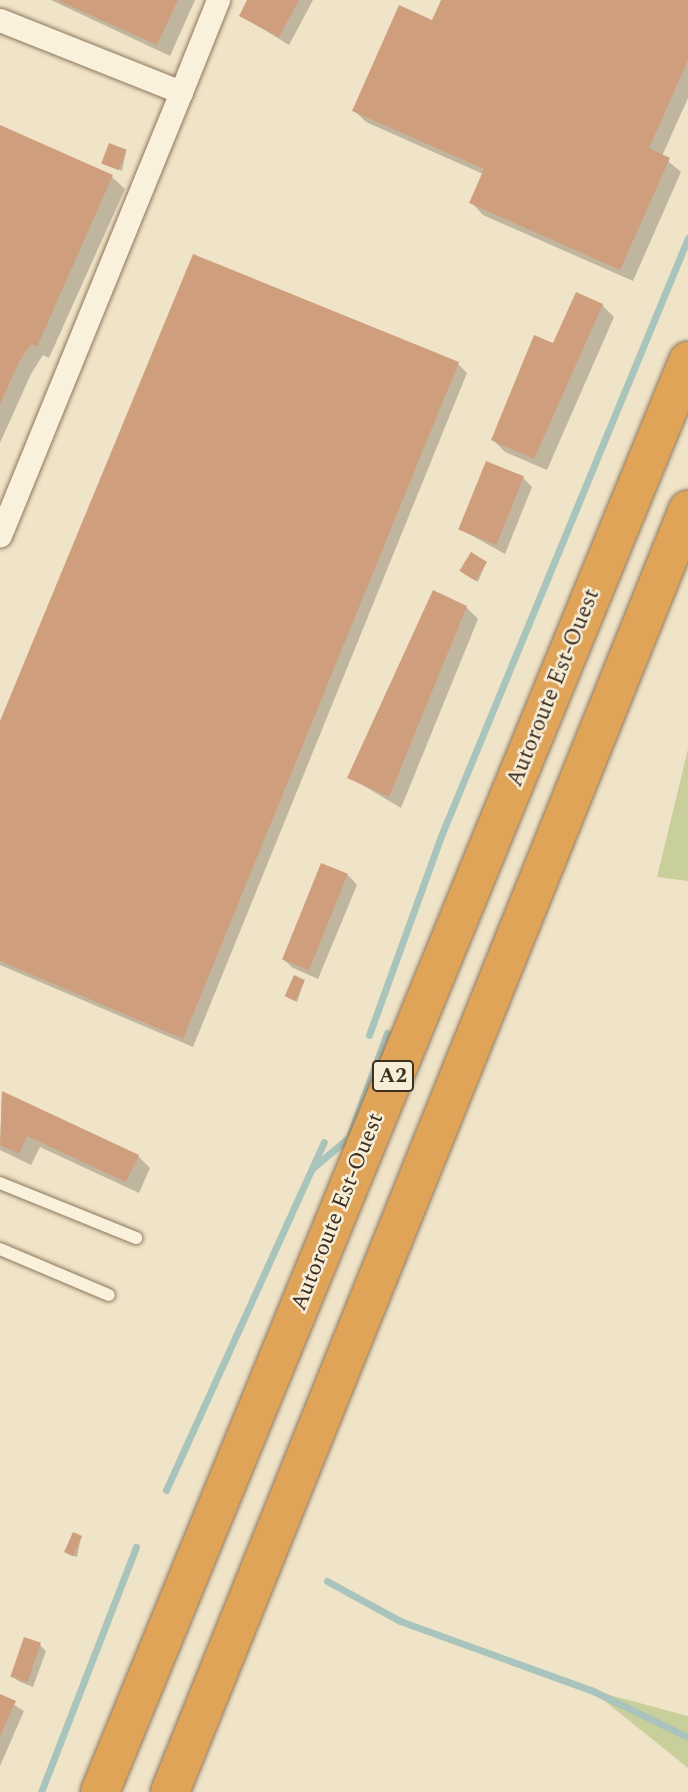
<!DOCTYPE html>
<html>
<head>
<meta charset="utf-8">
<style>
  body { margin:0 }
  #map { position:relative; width:688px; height:1792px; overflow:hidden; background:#f0e4c8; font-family:Spectral,serif }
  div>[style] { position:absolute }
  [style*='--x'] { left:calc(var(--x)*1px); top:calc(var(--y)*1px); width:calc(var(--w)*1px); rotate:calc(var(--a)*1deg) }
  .green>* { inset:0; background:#c9cf9b }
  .shadow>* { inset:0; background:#0003 }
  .stream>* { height:7px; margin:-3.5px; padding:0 3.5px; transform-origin:3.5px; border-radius:3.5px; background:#a9c4bc }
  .building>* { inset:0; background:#cf9f7d; transform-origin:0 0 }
  .roads { filter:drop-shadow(0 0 2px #8d765c) drop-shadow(0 0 2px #8d765c) }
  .lane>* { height:12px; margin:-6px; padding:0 6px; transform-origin:6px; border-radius:6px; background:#faf1dc }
  .street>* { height:23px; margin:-11.5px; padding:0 11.5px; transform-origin:11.5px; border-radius:11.5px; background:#faf1dc }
  .highway>* { height:38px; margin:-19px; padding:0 19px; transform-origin:19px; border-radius:19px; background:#e0a458 }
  span { translate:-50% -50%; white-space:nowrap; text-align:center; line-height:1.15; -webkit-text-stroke:5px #f7eed8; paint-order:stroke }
  .shield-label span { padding:2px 5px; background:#f7eed8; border:2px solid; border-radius:5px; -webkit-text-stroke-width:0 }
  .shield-label { font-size:21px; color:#3d2e20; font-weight:700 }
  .street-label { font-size:23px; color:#3d2e20 }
</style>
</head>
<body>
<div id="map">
  <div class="green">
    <div style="clip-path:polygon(688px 749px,688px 881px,657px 877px)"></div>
    <div style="clip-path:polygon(591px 1690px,688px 1716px,688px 1768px)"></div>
  </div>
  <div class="shadow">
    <div style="clip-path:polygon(51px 0,195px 0,170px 56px)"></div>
    <div style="clip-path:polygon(249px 0,313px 0,289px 45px,241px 16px)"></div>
    <div style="clip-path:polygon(443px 0,688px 0,688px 98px,662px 156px,681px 172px,633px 281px,483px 215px,471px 202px,483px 174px,366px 122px,354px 110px,433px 22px)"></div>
    <div style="clip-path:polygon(0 127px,112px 177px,125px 189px,49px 358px,43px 355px,31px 374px,0 443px)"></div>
    <div style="clip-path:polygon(126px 151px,122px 171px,103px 162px)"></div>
    <div style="clip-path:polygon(602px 305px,614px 317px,547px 470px,505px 452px,493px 440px,554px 345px)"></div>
    <div style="clip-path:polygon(458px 364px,467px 373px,193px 1047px,0 965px,0 725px)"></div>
    <div style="clip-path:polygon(523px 478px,532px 487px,505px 554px,460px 529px)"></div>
    <div style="clip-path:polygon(486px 563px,478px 582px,464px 574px)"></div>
    <div style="clip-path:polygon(466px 607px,478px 619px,401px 808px,349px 777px)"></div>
    <div style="clip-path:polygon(348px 875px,357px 885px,318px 979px,293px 968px,283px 959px)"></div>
    <div style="clip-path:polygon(304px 982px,297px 1002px,288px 998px)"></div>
    <div style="clip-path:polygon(2px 1093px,138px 1156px,150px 1168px,139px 1193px,40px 1147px,31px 1165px,0 1150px)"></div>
    <div style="clip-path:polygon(81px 1537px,77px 1557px,70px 1555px,67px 1552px)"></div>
    <div style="clip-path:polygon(40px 1645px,46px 1651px,33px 1687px,18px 1681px,11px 1675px)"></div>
    <div style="clip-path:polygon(0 1696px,24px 1711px,0 1766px)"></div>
  </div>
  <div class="stream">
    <div style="--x:369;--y:1035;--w:212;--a:-70.1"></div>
    <div style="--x:441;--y:836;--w:647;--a:-67.56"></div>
    <div style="--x:314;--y:1167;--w:46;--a:-40.6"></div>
    <div style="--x:349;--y:1137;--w:111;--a:-69.9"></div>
    <div style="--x:166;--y:1490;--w:382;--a:-65.6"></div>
    <div style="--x:327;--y:1581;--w:83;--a:28.7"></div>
    <div style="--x:400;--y:1621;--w:203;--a:19.9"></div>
    <div style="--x:591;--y:1690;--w:108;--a:25.9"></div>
    <div style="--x:41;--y:1792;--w:263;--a:-68.8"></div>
  </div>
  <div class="building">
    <div style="clip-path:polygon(57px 0,178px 0,157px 45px)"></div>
    <div style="clip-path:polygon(247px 0,299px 0,279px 37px,239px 16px)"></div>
    <div style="clip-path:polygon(441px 0,688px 0,688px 60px,649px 148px,670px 158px,620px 270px,469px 203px,484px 169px,352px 111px,399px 5px,432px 20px)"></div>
    <div style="clip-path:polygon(0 125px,113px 175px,37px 347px,31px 344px,19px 362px,0 404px)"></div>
    <div style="left:109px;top:143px;width:19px;height:22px;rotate:21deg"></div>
    <div style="clip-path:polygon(193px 254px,459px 362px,183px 1039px,0 961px,0 721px)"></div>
    <div style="clip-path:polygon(576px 292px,603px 304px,534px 459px,491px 440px,534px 335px,553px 343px)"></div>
    <div style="left:486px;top:461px;width:41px;height:74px;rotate:22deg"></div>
    <div style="left:471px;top:552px;width:19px;height:22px;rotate:32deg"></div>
    <div style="clip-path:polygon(433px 590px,467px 606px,389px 797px,347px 778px)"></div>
    <div style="left:321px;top:863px;width:29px;height:104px;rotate:22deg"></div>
    <div style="left:294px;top:975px;width:12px;height:23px;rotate:24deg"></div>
    <div style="clip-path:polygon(2px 1091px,139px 1155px,126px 1182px,27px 1136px,19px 1154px,0 1145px)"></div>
    <div style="left:73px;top:1532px;width:10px;height:22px;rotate:24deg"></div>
    <div style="left:24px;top:1637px;width:18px;height:42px;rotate:19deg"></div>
    <div style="clip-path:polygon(0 1694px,16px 1701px,0 1736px)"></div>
  </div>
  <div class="roads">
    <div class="lane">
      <div style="--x:0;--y:1183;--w:147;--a:22"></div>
      <div style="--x:0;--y:1249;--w:118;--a:22.9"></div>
    </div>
    <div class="street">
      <div style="--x:0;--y:20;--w:195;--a:21.7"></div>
      <div style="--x:181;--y:92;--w:479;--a:112.2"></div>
      <div style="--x:181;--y:92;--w:99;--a:-68.1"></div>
    </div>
    <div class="highway">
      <div style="--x:100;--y:1792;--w:1547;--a:-67.66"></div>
      <div style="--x:170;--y:1792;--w:1383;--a:-68"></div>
    </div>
  </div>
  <div class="shield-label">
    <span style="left:393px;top:1076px">A2</span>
  </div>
  <div class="street-label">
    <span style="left:554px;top:688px;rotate:-68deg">Autoroute Est-Ouest</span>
    <span style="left:338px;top:1212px;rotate:-68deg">Autoroute Est-Ouest</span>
  </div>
</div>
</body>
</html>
